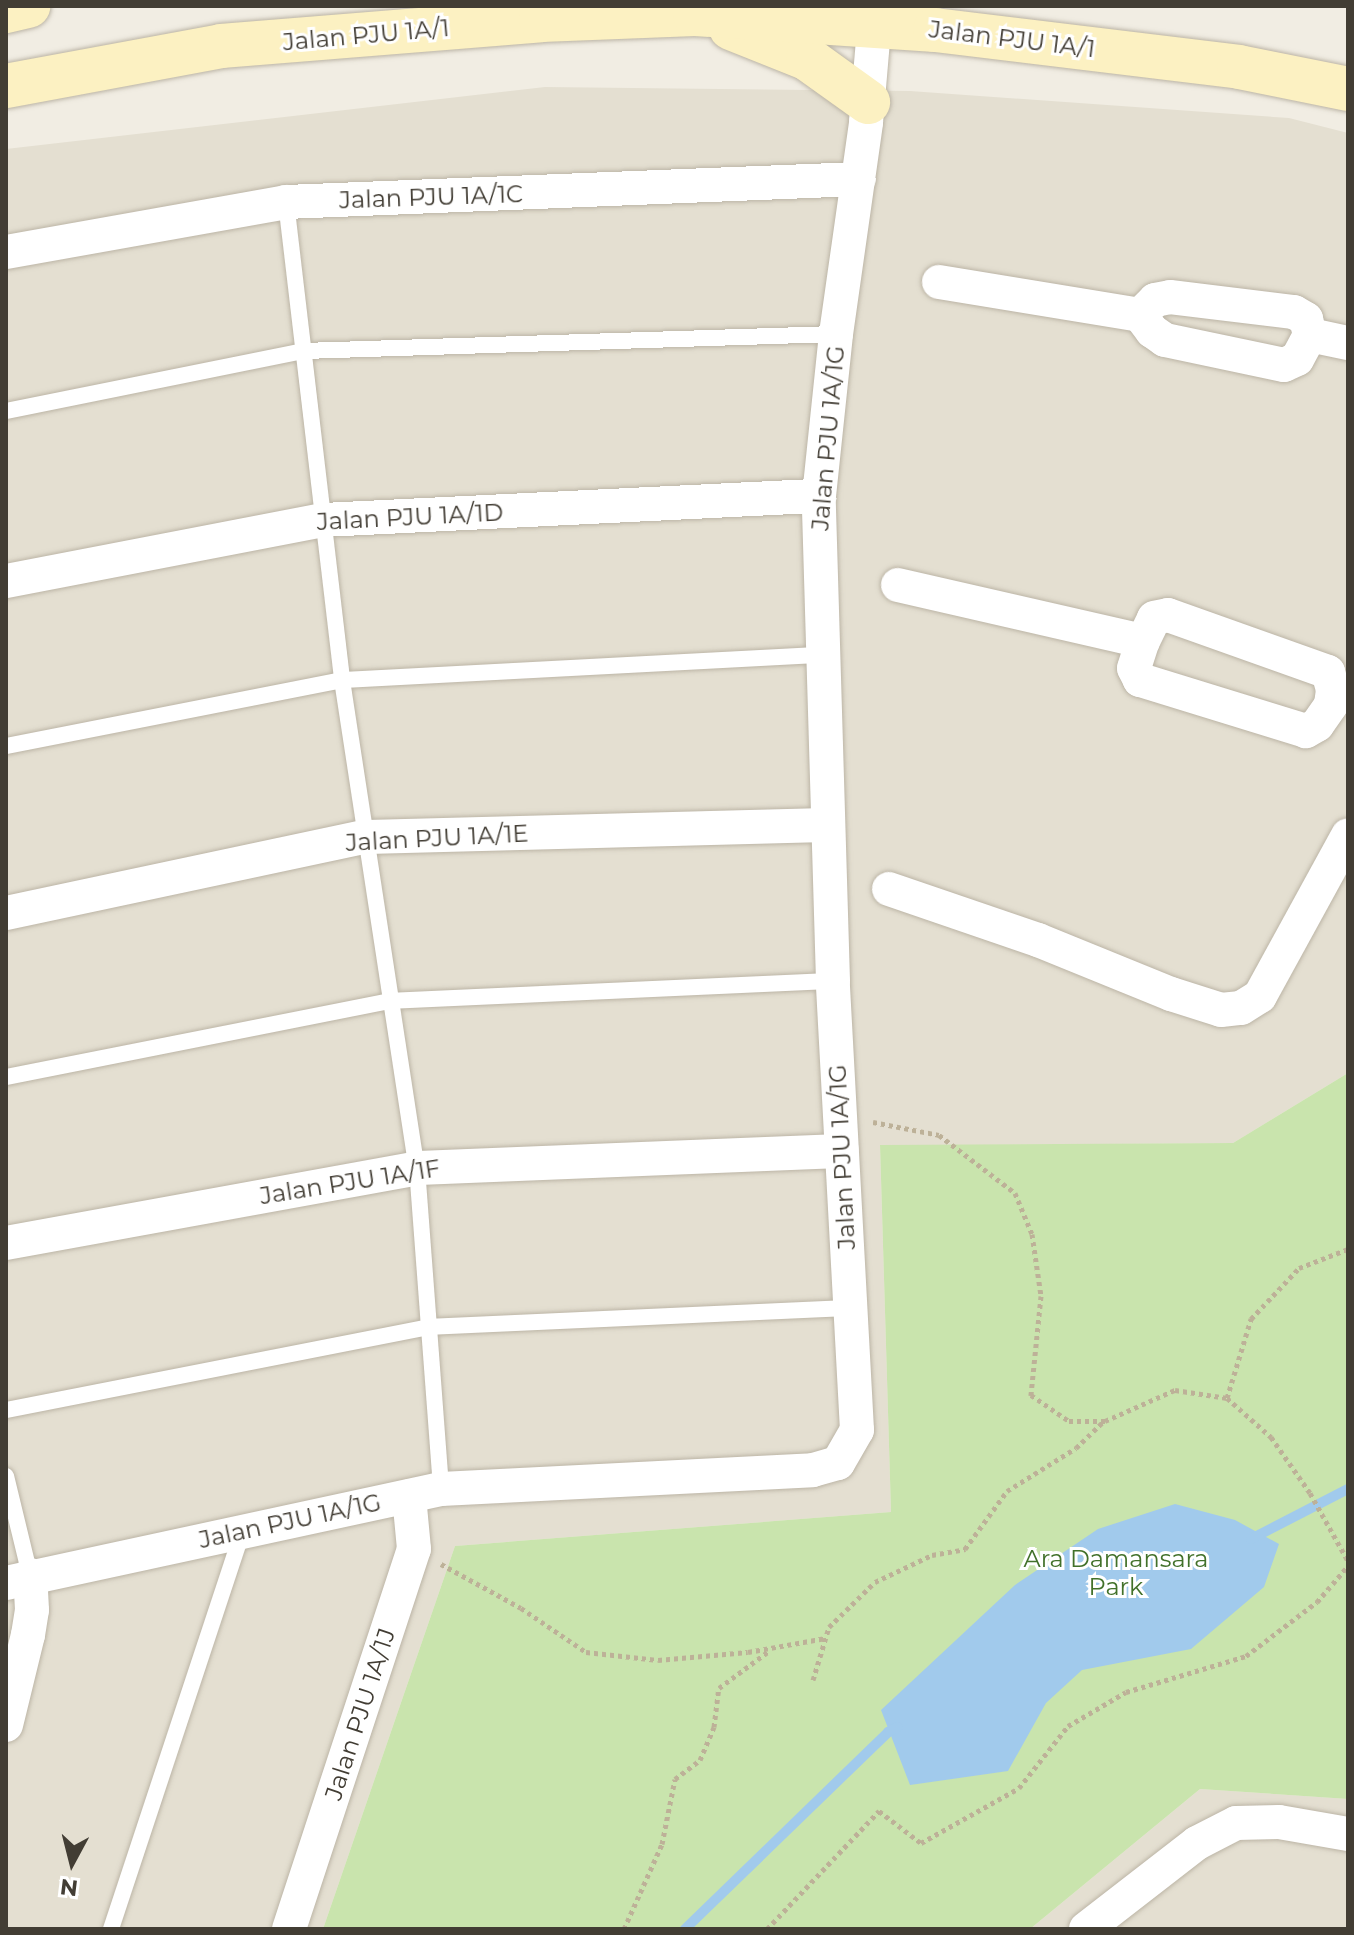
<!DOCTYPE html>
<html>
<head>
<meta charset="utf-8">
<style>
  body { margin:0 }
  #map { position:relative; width:1354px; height:1935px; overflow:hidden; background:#f1ede3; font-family:Montserrat,sans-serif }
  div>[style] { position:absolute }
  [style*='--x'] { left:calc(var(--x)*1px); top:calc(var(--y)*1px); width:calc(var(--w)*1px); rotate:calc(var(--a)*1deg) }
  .residential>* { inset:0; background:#e4dfd1 }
  .green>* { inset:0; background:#c9e4ad }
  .water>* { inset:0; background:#a1caec }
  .stream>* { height:10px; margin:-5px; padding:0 5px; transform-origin:5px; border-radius:5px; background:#a1caec }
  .path>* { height:5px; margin-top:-2.5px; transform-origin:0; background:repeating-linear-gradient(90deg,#bdb198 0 4px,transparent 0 8px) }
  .roads { filter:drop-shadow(0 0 2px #bcb5a6) drop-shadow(0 0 2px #bcb5a6) }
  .service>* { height:16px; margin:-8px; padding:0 8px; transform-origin:8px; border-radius:8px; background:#fff }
  .minor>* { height:34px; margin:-17px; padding:0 17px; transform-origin:17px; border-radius:17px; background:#fff }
  .secondary>* { height:44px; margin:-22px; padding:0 22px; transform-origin:22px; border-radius:22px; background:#fcf1c2 }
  span { translate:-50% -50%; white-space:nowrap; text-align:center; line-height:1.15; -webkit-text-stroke:6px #fff; paint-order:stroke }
  .street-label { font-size:24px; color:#423d34 }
  .park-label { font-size:24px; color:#42712a }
  .frame { position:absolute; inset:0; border:8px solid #423d34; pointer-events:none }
  .north { position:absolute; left:32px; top:1823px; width:80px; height:80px; -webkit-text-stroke:6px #fff; paint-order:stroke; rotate:187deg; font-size:22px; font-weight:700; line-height:32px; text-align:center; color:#423d34 }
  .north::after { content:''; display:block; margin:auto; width:28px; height:36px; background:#423d34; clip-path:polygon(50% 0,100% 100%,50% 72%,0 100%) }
</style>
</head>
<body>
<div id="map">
  <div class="residential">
    <div style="clip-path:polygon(545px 87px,910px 91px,1289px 118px,1348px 133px,1348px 1073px,1233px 1143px,880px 1146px,891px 1512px,455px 1546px,323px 1929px,6px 1929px,6px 149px)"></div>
    <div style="clip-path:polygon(1200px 1789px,1348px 1799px,1348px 1929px,1030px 1929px)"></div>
  </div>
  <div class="green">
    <div style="clip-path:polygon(1348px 1073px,1348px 1799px,1200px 1789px,1030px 1929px,323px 1929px,455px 1546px,891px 1512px,880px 1145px,1233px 1143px)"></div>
  </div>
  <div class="water">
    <div style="clip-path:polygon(1175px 1504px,1235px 1520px,1279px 1544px,1264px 1587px,1191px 1649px,1082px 1670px,1046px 1703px,1008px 1771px,910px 1785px,881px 1710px,1015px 1585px,1098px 1529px)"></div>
  </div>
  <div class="stream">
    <div style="--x:1251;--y:1539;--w:109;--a:-27.3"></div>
    <div style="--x:685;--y:1929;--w:283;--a:-44.1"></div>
    <div style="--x:888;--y:1732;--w:11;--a:-27"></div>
  </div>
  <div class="path">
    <div style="--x:873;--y:1122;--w:67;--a:11.1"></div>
    <div style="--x:939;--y:1135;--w:96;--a:37.3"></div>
    <div style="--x:1015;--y:1193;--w:44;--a:67.5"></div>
    <div style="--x:1032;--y:1234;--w:63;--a:81.7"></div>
    <div style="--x:1041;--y:1296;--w:100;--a:95.8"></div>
    <div style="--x:1031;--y:1395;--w:46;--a:34.4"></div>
    <div style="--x:1069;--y:1421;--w:36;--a:0"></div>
    <div style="--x:1105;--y:1421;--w:77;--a:-23.9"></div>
    <div style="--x:1175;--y:1390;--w:53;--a:8.7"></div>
    <div style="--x:1227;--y:1398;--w:59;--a:41.6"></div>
    <div style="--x:1271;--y:1437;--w:68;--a:55.1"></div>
    <div style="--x:1310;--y:1493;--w:78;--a:60.8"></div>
    <div style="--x:1227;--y:1398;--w:83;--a:-73.1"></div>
    <div style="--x:1251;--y:1319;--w:70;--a:-46.7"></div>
    <div style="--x:1299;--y:1268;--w:53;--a:-21.2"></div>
    <div style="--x:441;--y:1564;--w:91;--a:28.8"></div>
    <div style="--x:521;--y:1608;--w:78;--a:34.1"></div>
    <div style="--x:586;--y:1652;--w:72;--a:6.3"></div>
    <div style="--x:658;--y:1660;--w:90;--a:-5.1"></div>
    <div style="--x:748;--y:1652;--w:79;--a:-10.2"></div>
    <div style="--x:813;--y:1680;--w:55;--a:-73.2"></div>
    <div style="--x:829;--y:1627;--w:64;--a:-44.4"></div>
    <div style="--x:875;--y:1582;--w:63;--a:-25.3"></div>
    <div style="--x:932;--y:1555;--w:34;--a:-10"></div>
    <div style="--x:965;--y:1549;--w:72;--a:-54.1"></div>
    <div style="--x:1007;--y:1491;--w:81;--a:-31.9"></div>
    <div style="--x:1076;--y:1448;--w:37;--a:-44"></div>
    <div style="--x:624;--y:1929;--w:93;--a:-65.9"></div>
    <div style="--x:662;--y:1844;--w:66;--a:-78.7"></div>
    <div style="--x:675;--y:1779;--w:31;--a:-37"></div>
    <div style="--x:700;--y:1760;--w:36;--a:-67"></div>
    <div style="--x:714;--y:1727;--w:39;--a:-83"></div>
    <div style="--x:719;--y:1688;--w:62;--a:-36.5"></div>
    <div style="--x:767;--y:1929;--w:163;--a:-46.5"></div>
    <div style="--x:879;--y:1811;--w:53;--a:37.3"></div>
    <div style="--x:921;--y:1843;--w:112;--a:-29.3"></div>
    <div style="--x:1019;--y:1788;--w:79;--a:-51.7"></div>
    <div style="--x:1068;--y:1726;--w:67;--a:-30.4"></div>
    <div style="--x:1126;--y:1692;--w:125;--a:-16.7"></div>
    <div style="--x:1246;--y:1656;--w:89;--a:-37.3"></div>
    <div style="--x:1317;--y:1602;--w:48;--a:-49.3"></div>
  </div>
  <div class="roads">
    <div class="service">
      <div style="--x:286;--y:202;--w:481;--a:83.3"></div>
      <div style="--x:342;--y:680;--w:494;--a:81.3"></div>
      <div style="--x:417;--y:1168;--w:322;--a:85.7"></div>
      <div style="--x:6;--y:411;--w:303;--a:-11.4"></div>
      <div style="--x:303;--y:351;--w:533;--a:-1.83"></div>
      <div style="--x:6;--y:746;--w:342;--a:-11.1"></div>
      <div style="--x:342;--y:680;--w:482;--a:-3"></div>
      <div style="--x:6;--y:1077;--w:391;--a:-11.2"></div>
      <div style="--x:390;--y:1001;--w:443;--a:-2.6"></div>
      <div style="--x:6;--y:1410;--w:431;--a:-11.1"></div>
      <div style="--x:429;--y:1327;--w:422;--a:-2.6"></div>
      <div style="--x:6;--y:1476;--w:102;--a:76.4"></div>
      <div style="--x:111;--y:1929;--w:417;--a:-71.7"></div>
    </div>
    <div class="minor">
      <div style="--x:6;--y:252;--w:284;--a:-10.1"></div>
      <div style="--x:286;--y:202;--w:573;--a:-2.3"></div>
      <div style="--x:939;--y:282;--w:204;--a:9.3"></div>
      <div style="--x:1310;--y:335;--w:27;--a:118"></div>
      <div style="--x:1297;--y:359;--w:14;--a:155"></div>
      <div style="--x:1284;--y:365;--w:122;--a:-168.1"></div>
      <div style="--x:1165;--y:340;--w:16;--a:-145"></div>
      <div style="--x:1152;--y:331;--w:20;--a:-127"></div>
      <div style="--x:1140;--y:315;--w:21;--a:-45"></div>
      <div style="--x:1155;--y:300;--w:15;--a:-11"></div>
      <div style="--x:1170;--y:297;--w:125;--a:6.9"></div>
      <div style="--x:1294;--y:312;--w:14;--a:30"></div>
      <div style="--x:1306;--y:319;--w:16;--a:76"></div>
      <div style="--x:1310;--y:335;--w:39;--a:12"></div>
      <div style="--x:6;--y:581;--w:323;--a:-10.9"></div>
      <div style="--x:323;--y:520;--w:497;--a:-2.8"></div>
      <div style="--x:898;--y:585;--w:251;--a:12.9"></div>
      <div style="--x:1168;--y:615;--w:170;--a:19.6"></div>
      <div style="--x:1328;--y:672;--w:19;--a:74"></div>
      <div style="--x:1333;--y:690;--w:15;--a:98"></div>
      <div style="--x:1331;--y:705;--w:24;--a:125"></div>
      <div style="--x:1317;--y:725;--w:13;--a:151"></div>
      <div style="--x:1306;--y:731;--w:174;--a:-162.9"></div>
      <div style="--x:1140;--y:680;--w:13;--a:-117"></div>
      <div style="--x:1134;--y:668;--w:28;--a:-72"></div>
      <div style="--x:1143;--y:641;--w:25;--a:-64"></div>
      <div style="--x:1154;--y:618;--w:14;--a:-12"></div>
      <div style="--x:889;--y:889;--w:157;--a:18.9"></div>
      <div style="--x:1038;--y:940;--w:144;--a:22.1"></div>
      <div style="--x:1171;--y:994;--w:52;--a:17.7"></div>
      <div style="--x:1221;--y:1010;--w:20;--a:-6"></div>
      <div style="--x:1241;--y:1008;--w:22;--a:-32"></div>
      <div style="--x:1260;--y:996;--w:183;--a:-61.3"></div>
      <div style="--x:6;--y:913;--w:367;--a:-12"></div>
      <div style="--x:365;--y:837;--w:463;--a:-1.5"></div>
      <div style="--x:6;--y:1243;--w:418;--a:-10.3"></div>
      <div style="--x:417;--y:1168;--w:425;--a:-2.3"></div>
      <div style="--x:6;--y:1583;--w:445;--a:-12.2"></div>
      <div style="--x:441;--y:1489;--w:372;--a:-2.9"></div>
      <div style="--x:813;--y:1470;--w:26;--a:-16"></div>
      <div style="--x:838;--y:1463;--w:38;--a:-60"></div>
      <div style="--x:857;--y:1430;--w:450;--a:-93.1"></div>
      <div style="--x:833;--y:981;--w:485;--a:-91.7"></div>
      <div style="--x:819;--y:496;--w:163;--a:-84"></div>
      <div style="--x:836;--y:334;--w:214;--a:-81.9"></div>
      <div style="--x:866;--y:122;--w:116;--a:-85.1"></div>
      <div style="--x:6;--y:1725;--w:93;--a:-76.3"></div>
      <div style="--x:28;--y:1635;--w:25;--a:-81"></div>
      <div style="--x:32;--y:1610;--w:35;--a:-93"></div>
      <div style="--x:289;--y:1929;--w:400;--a:-71.8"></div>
      <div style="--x:414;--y:1549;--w:53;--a:-95.4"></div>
      <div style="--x:1086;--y:1929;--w:140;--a:-37.8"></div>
      <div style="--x:1197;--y:1843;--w:44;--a:-27.1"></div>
      <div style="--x:1236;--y:1823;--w:43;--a:-1.3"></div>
      <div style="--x:1279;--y:1822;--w:70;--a:9.9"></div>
    </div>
    <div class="secondary">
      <div style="--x:6;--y:11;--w:23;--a:-13"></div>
      <div style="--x:731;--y:28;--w:83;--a:21.9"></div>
      <div style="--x:808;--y:59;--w:74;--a:35.6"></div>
      <div style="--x:6;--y:86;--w:219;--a:-10.5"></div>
      <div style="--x:221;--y:46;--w:321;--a:-4.6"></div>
      <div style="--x:541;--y:20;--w:154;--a:-2.2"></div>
      <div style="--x:695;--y:14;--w:241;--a:3.8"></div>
      <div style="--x:935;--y:30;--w:306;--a:6.9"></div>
      <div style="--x:1239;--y:67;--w:111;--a:11.4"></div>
    </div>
  </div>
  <div class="street-label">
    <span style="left:366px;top:35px;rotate:-5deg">Jalan PJU 1A/1</span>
    <span style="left:1012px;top:39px;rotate:7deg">Jalan PJU 1A/1</span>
    <span style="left:431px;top:197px;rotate:-2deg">Jalan PJU 1A/1C</span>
    <span style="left:828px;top:438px;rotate:-85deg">Jalan PJU 1A/1G</span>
    <span style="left:410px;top:517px;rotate:-3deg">Jalan PJU 1A/1D</span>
    <span style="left:437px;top:838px;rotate:-3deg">Jalan PJU 1A/1E</span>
    <span style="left:842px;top:1157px;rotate:-93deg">Jalan PJU 1A/1G</span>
    <span style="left:350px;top:1182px;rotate:-9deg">Jalan PJU 1A/1F</span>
    <span style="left:290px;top:1521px;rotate:-12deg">Jalan PJU 1A/1G</span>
    <span style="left:360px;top:1714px;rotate:-72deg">Jalan PJU 1A/1J</span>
  </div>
  <div class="park-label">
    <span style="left:1116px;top:1573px">Ara Damansara<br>Park</span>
  </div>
  <div class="frame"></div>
  <div class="north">N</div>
</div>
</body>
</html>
